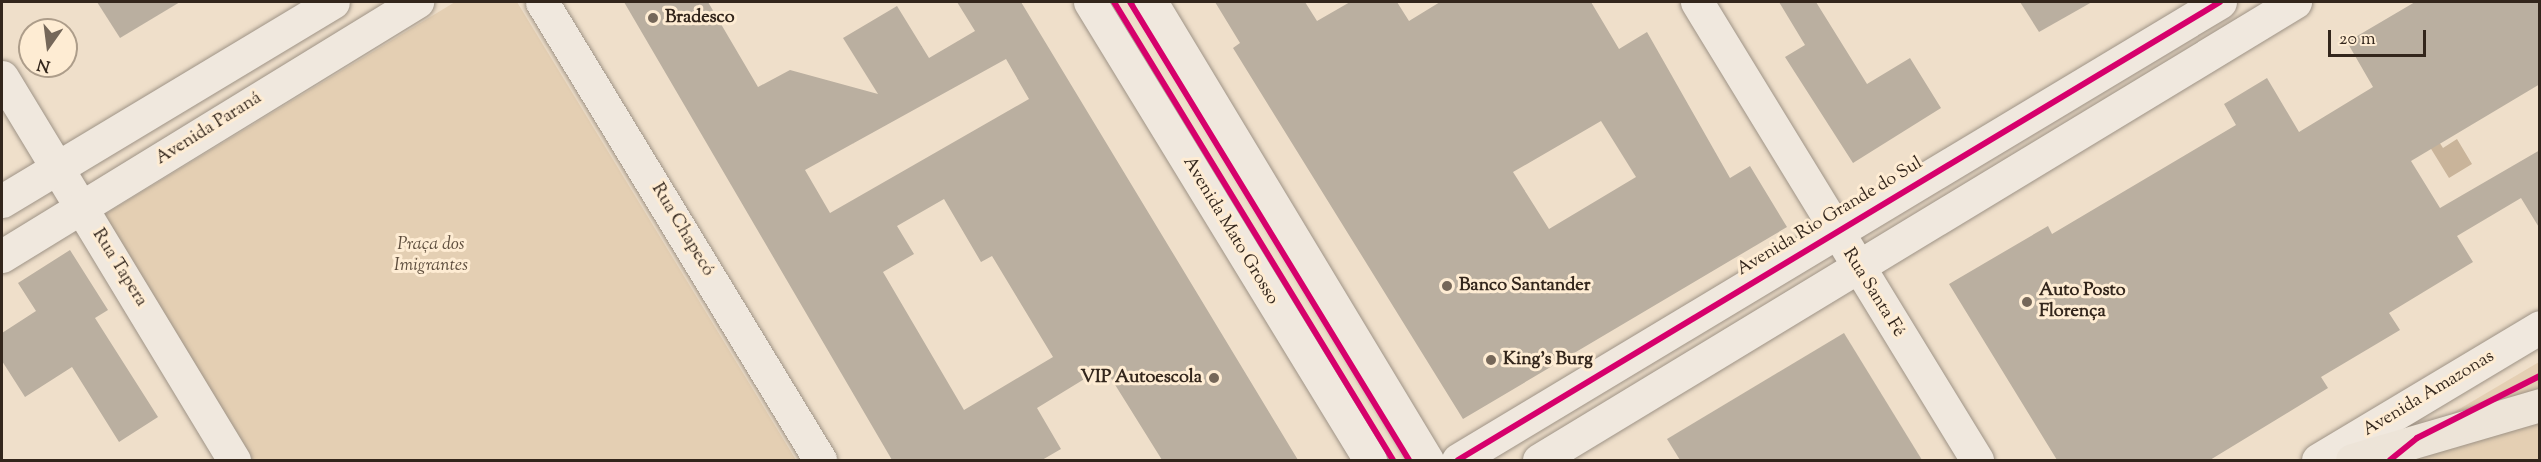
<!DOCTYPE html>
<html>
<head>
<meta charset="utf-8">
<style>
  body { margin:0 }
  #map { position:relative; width:2541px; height:462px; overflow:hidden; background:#efdfca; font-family:"Sorts Mill Goudy",serif }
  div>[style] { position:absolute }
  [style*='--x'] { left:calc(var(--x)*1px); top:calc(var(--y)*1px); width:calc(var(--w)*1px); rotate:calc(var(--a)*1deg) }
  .green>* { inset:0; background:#e4cfb3 }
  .water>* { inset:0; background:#c9b49a }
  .building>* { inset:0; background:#baafa0 }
  .roads { filter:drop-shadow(0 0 2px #9e9386) drop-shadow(0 0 2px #9e9386) }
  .minor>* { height:33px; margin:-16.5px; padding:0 16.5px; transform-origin:16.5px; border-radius:16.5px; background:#f0e8de }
  .tertiary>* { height:33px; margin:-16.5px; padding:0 16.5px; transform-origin:16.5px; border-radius:16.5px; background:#f0e8de }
  .secondary>* { height:33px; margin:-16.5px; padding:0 16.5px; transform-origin:16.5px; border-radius:16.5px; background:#f0e8de }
  .trunk>* { height:33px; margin:-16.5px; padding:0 16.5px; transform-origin:16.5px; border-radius:16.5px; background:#ede4d8 }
  .cycleway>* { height:6px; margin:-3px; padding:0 3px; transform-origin:3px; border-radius:3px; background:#d6006c }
  .dots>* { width:16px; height:16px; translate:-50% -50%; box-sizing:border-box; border:3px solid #feecd3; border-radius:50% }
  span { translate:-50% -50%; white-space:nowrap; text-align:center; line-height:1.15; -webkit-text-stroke:6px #feecd3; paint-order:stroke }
  .poi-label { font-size:18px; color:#33261c; font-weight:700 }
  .left { translate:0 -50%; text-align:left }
  .right { translate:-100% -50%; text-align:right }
  .street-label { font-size:18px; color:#33261c }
  .park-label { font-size:18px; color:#5d4d3d; font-style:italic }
  .frame { position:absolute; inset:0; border:3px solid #33261c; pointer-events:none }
  .north { position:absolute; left:18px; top:18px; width:60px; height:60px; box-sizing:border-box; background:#feecd3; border:2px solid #ad9d8a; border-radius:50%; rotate:194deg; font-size:16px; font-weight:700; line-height:24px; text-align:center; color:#33261c }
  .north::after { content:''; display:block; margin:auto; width:21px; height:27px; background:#756759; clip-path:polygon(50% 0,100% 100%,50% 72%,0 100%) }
  .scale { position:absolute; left:2328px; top:30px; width:98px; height:27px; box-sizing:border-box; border:3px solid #33261c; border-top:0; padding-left:8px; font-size:18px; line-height:21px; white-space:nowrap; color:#33261c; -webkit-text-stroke:4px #feecd3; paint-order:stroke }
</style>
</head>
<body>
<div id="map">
  <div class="green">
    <div style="clip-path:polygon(455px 2px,517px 2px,796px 460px,253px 460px,102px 216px)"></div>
    <div style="clip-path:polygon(2539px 362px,2539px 460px,2373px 460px)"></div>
  </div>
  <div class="water">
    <div style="clip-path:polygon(2434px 134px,2443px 148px,2457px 139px,2472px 164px,2449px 178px,2425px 139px)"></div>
  </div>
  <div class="building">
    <div style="clip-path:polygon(97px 2px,180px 2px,120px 38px)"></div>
    <div style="clip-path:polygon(evenodd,624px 2px,708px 2px,758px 87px,790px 70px,878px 94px,843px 38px,897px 6px,929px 58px,975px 31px,957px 2px,1021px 2px,1298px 460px,1162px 460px,1104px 367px,1037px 408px,1061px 449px,1042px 460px,892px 460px,624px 2px,1006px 59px,1029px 99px,830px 213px,805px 170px,1006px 59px,624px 2px,944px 199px,981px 262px,992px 256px,1053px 357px,964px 410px,883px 272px,914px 254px,897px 226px,944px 199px)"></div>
    <div style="clip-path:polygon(evenodd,1215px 2px,1305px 2px,1317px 21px,1350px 2px,1397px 2px,1409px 21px,1440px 2px,1591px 2px,1619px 49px,1647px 32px,1730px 178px,1750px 166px,1787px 227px,1463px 419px,1233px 48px,1240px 43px,1215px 2px,1601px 121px,1636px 177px,1549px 229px,1513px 172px,1601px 121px)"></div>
    <div style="clip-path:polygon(1779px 2px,1816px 2px,1867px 84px,1910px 58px,1941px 108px,1853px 163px,1785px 57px,1805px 45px)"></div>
    <div style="clip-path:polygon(2020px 2px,2092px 2px,2039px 32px)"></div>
    <div style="clip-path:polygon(2415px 2px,2540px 2px,2540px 84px,2411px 161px,2440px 208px,2540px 150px,2540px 229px,2521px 198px,2457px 236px,2473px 262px,2389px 313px,2400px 330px,2321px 377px,2328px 388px,2210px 460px,2057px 460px,1949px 284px,2048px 226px,2052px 234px,2236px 125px,2224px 104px,2267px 78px,2299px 132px,2373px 87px,2347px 42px)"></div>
    <div style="clip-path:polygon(70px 250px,108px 310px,95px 318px,158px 417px,119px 442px,72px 367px,25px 397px,2px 361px,2px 333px,36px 311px,18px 283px)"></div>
    <div style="clip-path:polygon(1844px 333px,1922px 460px,1680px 460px,1667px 439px)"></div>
  </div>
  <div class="roads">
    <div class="minor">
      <div style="--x:542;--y:2;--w:536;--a:58.74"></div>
      <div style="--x:1697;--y:2;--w:537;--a:58.56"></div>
      <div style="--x:2;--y:77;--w:448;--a:58.8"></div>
    </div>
    <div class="tertiary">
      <div style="--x:2;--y:201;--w:386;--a:-31"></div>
      <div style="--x:2;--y:256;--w:487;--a:-31.5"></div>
      <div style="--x:1458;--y:460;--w:889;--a:-31.01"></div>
      <div style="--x:1539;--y:460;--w:884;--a:-31.21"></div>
      <div style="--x:2318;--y:460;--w:259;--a:-30.9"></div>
    </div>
    <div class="secondary">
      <div style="--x:1090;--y:2;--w:537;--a:58.56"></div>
      <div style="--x:1151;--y:2;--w:535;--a:58.93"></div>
    </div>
    <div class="trunk">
      <div style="--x:2352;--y:460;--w:196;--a:-16.3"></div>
    </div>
  </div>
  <div class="cycleway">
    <div style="--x:1114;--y:2;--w:536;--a:58.65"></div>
    <div style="--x:1130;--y:2;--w:536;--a:58.65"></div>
    <div style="--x:1458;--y:460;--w:889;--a:-31.01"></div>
    <div style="--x:2390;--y:460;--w:35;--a:-39"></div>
    <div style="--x:2417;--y:438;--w:138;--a:-26.8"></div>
  </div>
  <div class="dots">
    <div style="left:653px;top:18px;background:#756759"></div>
    <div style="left:1447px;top:286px;background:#756759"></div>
    <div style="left:2027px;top:302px;background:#756759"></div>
    <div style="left:1491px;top:360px;background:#756759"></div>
    <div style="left:1214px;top:378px;background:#756759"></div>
  </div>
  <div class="poi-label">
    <span class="left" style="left:665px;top:18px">Bradesco</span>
    <span class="left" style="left:1459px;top:286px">Banco Santander</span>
    <span class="left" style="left:2039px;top:302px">Auto Posto<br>Florença</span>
    <span class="left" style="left:1503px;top:360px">King's Burg</span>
    <span class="right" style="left:1202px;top:378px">VIP Autoescola</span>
  </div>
  <div class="street-label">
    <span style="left:209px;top:129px;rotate:-32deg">Avenida Paraná</span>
    <span style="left:1830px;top:217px;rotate:-31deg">Avenida Rio Grande do Sul</span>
    <span style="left:682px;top:230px;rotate:59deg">Rua Chapecó</span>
    <span style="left:1230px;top:231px;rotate:59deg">Avenida Mato Grosso</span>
    <span style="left:119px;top:268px;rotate:58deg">Rua Tapera</span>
    <span style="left:1873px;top:293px;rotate:58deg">Rua Santa Fé</span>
    <span style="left:2429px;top:394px;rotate:-31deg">Avenida Amazonas</span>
  </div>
  <div class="park-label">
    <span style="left:431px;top:256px">Praça dos<br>Imigrantes</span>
  </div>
  <div class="frame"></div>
  <div class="north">N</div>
  <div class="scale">20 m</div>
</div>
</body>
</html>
